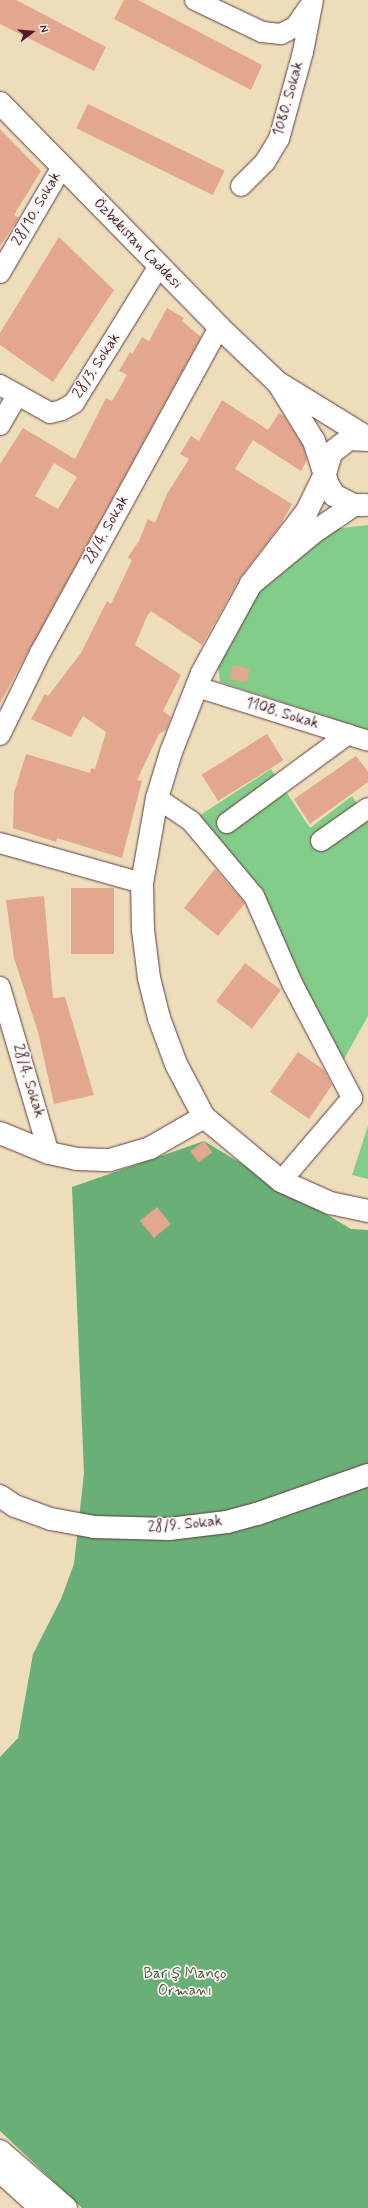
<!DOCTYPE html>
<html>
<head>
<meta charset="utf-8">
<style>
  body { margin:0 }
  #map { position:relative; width:368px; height:2208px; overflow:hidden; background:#edddbb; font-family:Mynerve,sans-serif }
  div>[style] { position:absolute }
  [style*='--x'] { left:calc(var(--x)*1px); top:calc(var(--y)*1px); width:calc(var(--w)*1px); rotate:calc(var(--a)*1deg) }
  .green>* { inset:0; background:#83cd8a }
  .forest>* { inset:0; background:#6ab076 }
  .building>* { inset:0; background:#e2a78e; transform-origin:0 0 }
  .roads { filter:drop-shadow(0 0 1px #623c41) drop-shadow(0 0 1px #623c41) }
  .street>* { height:20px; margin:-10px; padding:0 10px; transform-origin:10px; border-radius:10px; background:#fff }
  .secondary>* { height:22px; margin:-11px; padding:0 11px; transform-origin:11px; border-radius:11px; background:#fff }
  span { translate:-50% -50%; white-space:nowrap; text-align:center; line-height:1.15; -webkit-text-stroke:3.5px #f6f6f2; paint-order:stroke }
  .street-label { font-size:15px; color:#4a1f2b }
  .park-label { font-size:15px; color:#5b5348 }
  .north { position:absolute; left:12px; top:12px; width:40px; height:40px; -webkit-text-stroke:3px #f6f6f2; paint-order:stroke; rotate:74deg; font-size:11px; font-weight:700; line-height:16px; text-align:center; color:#4a1f2b }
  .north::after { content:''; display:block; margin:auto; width:14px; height:18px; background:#4a1f2b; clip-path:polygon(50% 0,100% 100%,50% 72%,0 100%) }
</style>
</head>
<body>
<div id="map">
  <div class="green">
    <div style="clip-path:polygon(368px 525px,368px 730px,220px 682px,217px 655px,256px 589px,324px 530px)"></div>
    <div style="clip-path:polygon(271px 769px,310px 828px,352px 796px,368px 820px,368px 1016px,339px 1068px,254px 897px,191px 821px)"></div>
    <div style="clip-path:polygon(368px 1126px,368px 1179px,352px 1175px)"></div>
  </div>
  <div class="forest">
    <div style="clip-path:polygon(204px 1141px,351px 1229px,368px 1230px,368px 2208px,82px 2208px,0 2131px,0 1757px,18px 1738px,33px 1654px,61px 1599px,74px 1564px,84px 1473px,72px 1187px)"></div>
  </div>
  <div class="building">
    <div style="clip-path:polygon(0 0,16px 0,106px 47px,94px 71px,0 24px)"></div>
    <div style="clip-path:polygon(124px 0,138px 0,262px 65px,251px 90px,114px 19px)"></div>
    <div style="left:88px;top:104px;width:152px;height:27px;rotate:26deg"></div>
    <div style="clip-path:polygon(0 129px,41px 171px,14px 215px,19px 218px,0 246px)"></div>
    <div style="clip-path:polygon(59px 237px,114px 290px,53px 382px,0 345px,0 333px)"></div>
    <div style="clip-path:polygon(evenodd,167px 308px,184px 318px,182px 321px,201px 337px,0 703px,0 464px,23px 428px,75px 459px,106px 398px,112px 401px,127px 375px,119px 371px,130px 352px,132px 354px,142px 337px,149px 341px,167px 308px,54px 463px,77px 477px,58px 509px,35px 496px,54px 463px)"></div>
    <div style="clip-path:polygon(222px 400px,268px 430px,279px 413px,284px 416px,303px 446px,307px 460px,301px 471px,253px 440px,235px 469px,292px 504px,279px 527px,240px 578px,202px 645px,151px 611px,147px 616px,135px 645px,181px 675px,163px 711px,171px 717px,166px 730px,159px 734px,137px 780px,142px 781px,122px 858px,57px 838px,56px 842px,13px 828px,14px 793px,26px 754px,90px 773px,91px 768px,95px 769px,106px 732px,83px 716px,71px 737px,31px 719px,45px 694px,48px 696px,81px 653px,107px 601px,111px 604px,132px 560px,128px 557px,139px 541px,148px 519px,155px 523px,167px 494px,189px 459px,180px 454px,191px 436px,199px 441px)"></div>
    <div style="left:233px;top:665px;width:17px;height:14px;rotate:13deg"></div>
    <div style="left:267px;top:734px;width:31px;height:77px;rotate:58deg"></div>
    <div style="clip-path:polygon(356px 756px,368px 772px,368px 782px,310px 824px,294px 799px)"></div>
    <div style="clip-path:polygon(215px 869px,245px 903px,218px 936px,184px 908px)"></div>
    <div style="left:71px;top:888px;width:43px;height:66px"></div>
    <div style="clip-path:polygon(44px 896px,53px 998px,65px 997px,94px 1095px,54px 1104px,38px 1032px,14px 958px,6px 900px)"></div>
    <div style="left:245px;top:963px;width:45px;height:48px;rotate:37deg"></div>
    <div style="clip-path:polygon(298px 1052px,324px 1070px,332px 1085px,309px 1119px,270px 1092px)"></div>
    <div style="left:204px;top:1141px;width:14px;height:17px;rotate:54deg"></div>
    <div style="left:157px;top:1207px;width:22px;height:22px;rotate:51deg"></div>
  </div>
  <div class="roads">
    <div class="street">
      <div style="--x:195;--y:0;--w:74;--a:25.5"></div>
      <div style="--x:262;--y:32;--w:19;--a:6"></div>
      <div style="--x:281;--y:34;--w:16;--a:-27"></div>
      <div style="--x:295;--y:27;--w:24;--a:-55"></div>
      <div style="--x:241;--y:186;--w:34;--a:-45"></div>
      <div style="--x:265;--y:162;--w:27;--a:-59"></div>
      <div style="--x:279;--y:139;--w:90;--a:-74.6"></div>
      <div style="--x:303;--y:52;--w:53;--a:-79.1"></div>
      <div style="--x:0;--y:273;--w:123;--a:-59.7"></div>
      <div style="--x:0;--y:385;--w:57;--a:29.2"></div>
      <div style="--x:50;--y:413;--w:12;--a:-14"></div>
      <div style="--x:62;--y:410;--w:14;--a:-30"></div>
      <div style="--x:74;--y:403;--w:161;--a:-58.2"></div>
      <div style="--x:0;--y:425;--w:34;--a:-60"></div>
      <div style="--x:197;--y:687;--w:179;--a:17.5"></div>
      <div style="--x:0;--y:735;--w:91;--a:-64"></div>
      <div style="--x:40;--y:653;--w:372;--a:-61.2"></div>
      <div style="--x:157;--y:798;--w:41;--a:34.1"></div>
      <div style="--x:191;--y:821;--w:98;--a:50"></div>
      <div style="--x:254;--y:896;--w:95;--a:66.4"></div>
      <div style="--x:292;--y:983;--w:130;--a:62.4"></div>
      <div style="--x:352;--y:1098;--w:109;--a:130.5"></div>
      <div style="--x:227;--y:823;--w:150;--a:-36.3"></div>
      <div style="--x:321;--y:841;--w:57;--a:-35.1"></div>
      <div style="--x:0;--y:843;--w:148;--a:15.7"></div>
      <div style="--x:0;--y:987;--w:173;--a:73.6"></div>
    </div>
    <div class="secondary">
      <div style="--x:0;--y:103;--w:313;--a:45.6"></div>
      <div style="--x:219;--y:327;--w:80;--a:43.5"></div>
      <div style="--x:277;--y:382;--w:107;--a:31.6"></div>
      <div style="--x:280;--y:386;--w:65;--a:58.3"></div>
      <div style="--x:314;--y:441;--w:46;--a:72.3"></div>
      <div style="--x:328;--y:485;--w:12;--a:59"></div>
      <div style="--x:334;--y:495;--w:22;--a:27"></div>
      <div style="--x:354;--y:505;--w:11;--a:0"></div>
      <div style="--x:354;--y:505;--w:48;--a:146"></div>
      <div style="--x:314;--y:532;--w:82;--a:140.5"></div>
      <div style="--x:251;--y:584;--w:92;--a:-52.5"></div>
      <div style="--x:307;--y:511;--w:41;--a:-64.1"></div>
      <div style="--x:325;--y:474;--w:22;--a:-74"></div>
      <div style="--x:331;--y:453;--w:23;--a:-38"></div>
      <div style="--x:349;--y:439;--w:19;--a:3"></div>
      <div style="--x:251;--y:584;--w:102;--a:118.8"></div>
      <div style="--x:202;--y:673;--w:85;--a:111.4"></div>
      <div style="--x:171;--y:752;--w:48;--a:106.9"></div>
      <div style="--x:157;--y:798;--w:86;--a:100"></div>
      <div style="--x:142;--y:883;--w:47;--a:88.8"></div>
      <div style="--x:143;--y:930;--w:48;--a:82.9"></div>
      <div style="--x:149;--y:978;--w:41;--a:76"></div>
      <div style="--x:159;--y:1018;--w:49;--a:69.7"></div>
      <div style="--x:176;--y:1064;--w:60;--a:62.2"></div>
      <div style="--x:204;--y:1117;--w:100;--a:39.7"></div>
      <div style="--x:281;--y:1181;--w:54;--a:24.2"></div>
      <div style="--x:330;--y:1203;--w:39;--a:12"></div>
      <div style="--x:0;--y:1133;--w:53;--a:22.2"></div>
      <div style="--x:49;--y:1153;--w:29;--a:12"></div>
      <div style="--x:77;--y:1159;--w:33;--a:2"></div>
      <div style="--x:110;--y:1160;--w:42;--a:-16.7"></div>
      <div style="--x:150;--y:1148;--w:62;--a:-29.9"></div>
      <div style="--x:0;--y:1496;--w:18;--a:34"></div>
      <div style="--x:15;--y:1506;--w:38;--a:20"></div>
      <div style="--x:51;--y:1519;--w:44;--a:10.5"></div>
      <div style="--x:94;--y:1527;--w:75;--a:1.5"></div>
      <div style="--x:169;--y:1529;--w:58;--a:-6.9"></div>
      <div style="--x:227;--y:1522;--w:31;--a:-15"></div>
      <div style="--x:257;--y:1514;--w:118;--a:-19.4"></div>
      <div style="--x:0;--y:2151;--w:87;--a:40.8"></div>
      <div style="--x:0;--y:2171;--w:55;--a:42.1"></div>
    </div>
  </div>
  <div class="street-label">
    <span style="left:289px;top:99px;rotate:-74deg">1080. Sokak</span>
    <span style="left:37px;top:209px;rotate:-60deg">28/10. Sokak</span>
    <span style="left:137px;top:244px;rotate:46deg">Özbekistan Caddesi</span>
    <span style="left:97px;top:366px;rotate:-57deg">28/3. Sokak</span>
    <span style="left:107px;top:530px;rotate:-61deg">28/4. Sokak</span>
    <span style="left:282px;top:714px;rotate:17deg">1108. Sokak</span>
    <span style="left:28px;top:1081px;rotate:73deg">28/4. Sokak</span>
    <span style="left:185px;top:1525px;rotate:-5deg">28/9. Sokak</span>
  </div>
  <div class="park-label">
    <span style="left:185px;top:1983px">Barış Manço<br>Ormanı</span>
  </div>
  <div class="north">N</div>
</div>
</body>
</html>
